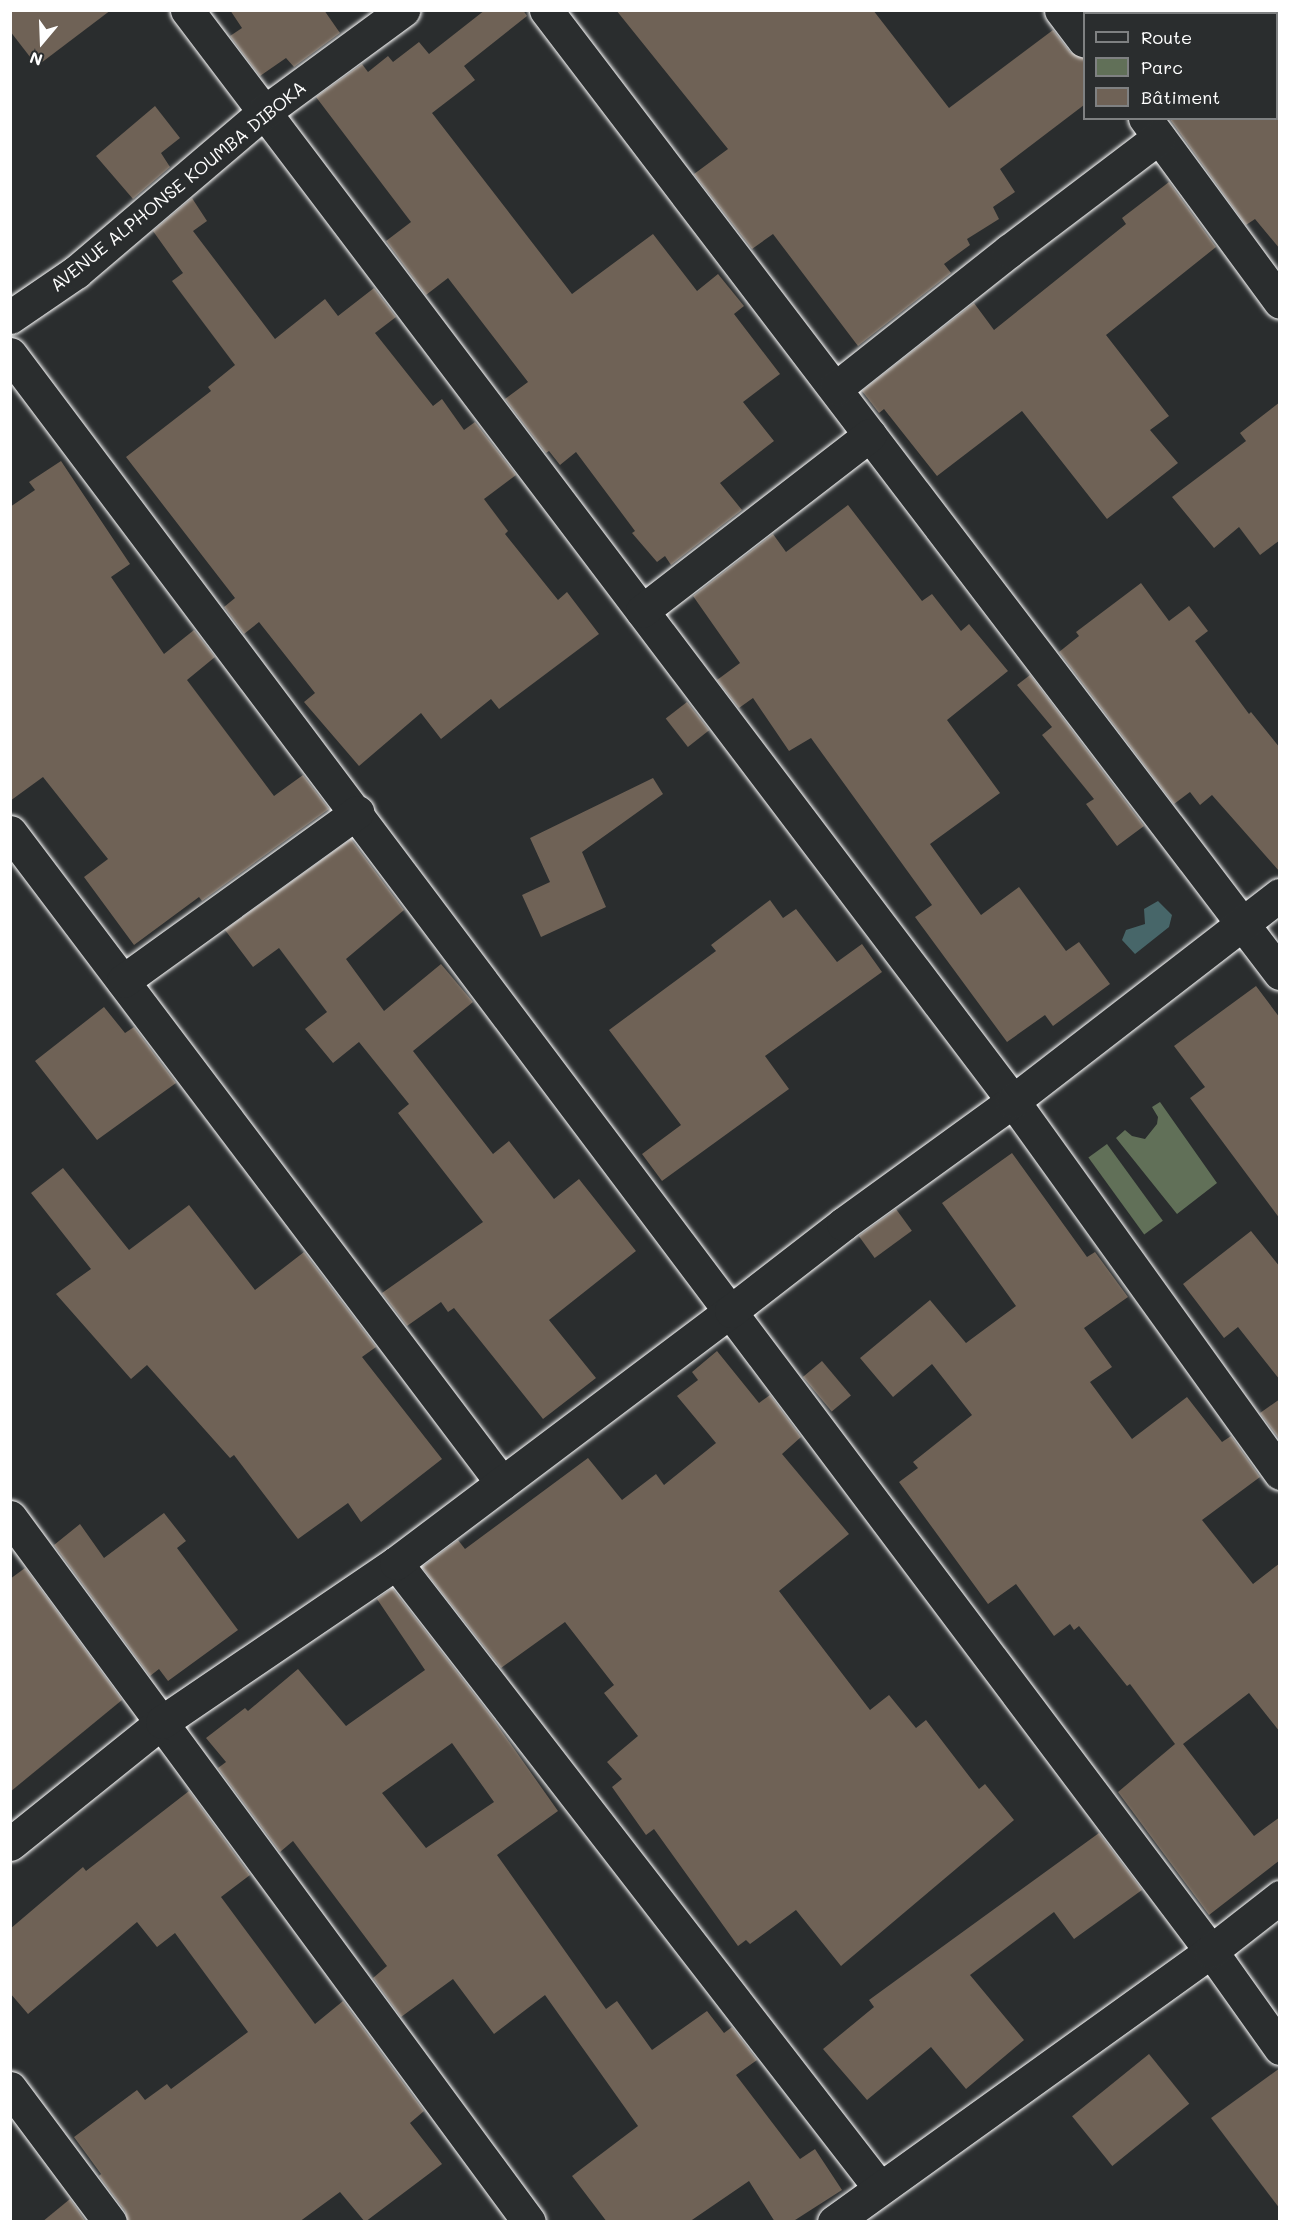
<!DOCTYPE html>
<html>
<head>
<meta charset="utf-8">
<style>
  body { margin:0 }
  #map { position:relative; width:1290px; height:2232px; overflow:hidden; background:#2a2d2e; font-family:Mali,sans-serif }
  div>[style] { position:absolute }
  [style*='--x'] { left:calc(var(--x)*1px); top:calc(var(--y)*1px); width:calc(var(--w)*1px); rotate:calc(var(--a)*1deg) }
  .green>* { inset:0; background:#617058; transform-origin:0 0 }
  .water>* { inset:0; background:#476669 }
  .building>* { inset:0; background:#6f6256; transform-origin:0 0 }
  .roads { filter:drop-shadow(0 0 2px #fff) drop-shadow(0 0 2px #fff) }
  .minor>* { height:33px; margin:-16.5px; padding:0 16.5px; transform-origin:16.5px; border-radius:16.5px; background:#2a2d2e }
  span { translate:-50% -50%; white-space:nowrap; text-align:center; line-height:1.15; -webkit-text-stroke:4.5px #2a2d2e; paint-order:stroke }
  .street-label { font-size:18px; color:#fff }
  .frame { position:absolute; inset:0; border:12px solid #fff; pointer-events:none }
  .legend { position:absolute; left:1083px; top:12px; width:195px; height:108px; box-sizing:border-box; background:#2a2d2e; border:2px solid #7f8182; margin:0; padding:8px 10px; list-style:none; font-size:18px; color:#fff }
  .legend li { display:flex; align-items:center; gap:12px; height:30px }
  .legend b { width:30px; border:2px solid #7f8182 }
  .north { position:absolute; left:12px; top:12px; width:60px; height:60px; -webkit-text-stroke:4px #2a2d2e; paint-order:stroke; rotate:199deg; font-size:16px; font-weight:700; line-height:24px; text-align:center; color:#fff }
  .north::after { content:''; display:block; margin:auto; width:21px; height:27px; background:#fff; clip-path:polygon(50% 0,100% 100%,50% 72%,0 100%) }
</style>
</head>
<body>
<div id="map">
  <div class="green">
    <div style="clip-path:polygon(1160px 1102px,1217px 1183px,1177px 1214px,1116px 1138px,1125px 1130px,1132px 1136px,1145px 1139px,1157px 1124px,1158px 1117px,1152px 1107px)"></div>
    <div style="left:1107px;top:1144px;width:95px;height:23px;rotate:54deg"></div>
  </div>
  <div class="water">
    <div style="clip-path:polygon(1158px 901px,1172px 915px,1169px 927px,1135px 954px,1122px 940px,1126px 930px,1145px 924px,1144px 909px)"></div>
  </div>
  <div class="building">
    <div style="clip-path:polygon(10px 10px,111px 10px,37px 66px,10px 31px)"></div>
    <div style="clip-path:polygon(230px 10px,324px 10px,340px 33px,294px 67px,286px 58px,260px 76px,230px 36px,242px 28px)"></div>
    <div style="clip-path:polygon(485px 10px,523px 10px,527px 16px,464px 66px,475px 80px,432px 113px,572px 294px,653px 234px,697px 291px,718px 274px,744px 306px,734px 314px,780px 374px,743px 402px,774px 441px,720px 483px,742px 510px,671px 565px,665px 556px,657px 562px,632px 533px,635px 531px,576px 452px,560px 465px,549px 451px,546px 453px,505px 399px,528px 382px,448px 278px,426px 295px,386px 241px,411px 222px,316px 97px,362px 64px,368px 72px,388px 56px,393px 62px,419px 42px,429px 54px)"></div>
    <div style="clip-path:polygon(616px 10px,873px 10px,949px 108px,1053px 30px,1070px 52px,1084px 58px,1084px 105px,1000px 169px,1015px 192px,993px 207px,999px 219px,967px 239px,970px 245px,944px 264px,951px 273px,858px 346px,773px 234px,752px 249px,694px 174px,728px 149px)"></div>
    <div style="clip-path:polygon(155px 106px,180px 138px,161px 153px,170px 167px,133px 199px,96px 156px)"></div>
    <div style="clip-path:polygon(1169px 118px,1280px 118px,1280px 249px,1255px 219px,1246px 225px)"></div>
    <div style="clip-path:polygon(1169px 182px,1216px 247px,1106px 335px,1169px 416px,1150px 430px,1178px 463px,1107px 519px,1022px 411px,937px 476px,884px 409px,879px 413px,862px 391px,974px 303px,994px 330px,1126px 224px,1122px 218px)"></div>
    <div style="clip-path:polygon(192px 198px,207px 221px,193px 231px,275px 339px,325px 299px,338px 316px,374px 288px,396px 317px,375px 333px,433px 406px,442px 399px,464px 430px,475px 422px,516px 475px,484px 499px,508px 531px,505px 534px,558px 600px,567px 592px,599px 634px,499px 709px,491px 699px,441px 739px,421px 713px,359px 766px,304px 702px,315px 693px,259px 622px,244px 634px,224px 607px,235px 598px,126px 457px,211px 391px,208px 387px,235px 365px,172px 281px,183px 273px,153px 231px)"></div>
    <div style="clip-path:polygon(1280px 402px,1280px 540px,1260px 555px,1239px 527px,1214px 548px,1172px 497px,1246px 441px,1240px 433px)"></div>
    <div style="clip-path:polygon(61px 461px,130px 564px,111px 577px,164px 654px,194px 630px,215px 657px,187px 680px,274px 796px,303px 775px,329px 809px,202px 901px,199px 897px,134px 945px,84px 877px,108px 859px,43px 777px,10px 801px,10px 507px,35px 490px,29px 482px)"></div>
    <div style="clip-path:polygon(848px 505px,922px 601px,932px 594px,961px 631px,969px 624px,1008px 671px,947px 720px,1000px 793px,930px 844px,981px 915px,1019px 887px,1066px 951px,1079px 942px,1110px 984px,1053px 1026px,1045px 1015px,1007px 1042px,915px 917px,932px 905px,811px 738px,789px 751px,753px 698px,739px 708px,717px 680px,740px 663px,693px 596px,773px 534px,786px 552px)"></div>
    <div style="clip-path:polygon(1141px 583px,1169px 621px,1189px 606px,1208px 631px,1195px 641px,1249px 714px,1251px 712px,1280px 748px,1280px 872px,1212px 795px,1200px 805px,1190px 792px,1174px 804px,1059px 652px,1079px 636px,1076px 632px)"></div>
    <div style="clip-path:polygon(1030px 675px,1144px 826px,1117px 846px,1086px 804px,1094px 799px,1042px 735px,1052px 727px,1017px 685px)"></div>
    <div style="left:687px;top:702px;width:36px;height:27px;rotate:52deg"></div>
    <div style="clip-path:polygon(653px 778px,663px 794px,582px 852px,606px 907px,541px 937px,522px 895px,550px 882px,530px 838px)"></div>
    <div style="clip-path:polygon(351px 839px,404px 910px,346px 959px,384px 1011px,441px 964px,473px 1002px,413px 1051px,493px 1154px,509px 1141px,554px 1199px,579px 1179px,636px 1251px,549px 1320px,596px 1378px,543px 1419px,454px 1308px,448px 1312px,441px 1302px,407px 1326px,382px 1293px,483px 1222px,398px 1113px,409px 1104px,359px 1042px,333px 1063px,305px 1029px,327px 1012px,279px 948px,253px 967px,225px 930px)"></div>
    <div style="clip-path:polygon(770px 900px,783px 918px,796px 909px,837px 962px,862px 944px,882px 972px,765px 1056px,789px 1089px,662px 1181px,642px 1154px,681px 1125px,609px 1030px,716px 951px,711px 945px)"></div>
    <div style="clip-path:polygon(1256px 986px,1280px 1018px,1280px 1219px,1190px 1098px,1205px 1087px,1174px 1046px)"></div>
    <div style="clip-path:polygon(104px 1007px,125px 1033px,134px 1027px,176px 1083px,97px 1140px,35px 1061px)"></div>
    <div style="clip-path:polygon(1012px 1153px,1087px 1257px,1095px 1252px,1128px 1297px,1084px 1328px,1112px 1367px,1090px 1382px,1132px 1439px,1187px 1397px,1222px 1442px,1231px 1436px,1260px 1477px,1202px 1520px,1253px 1584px,1280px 1563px,1280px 1732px,1249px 1693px,1183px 1744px,1254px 1836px,1280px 1817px,1280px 1860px,1209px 1915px,1118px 1792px,1175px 1744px,1130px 1684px,1127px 1686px,1079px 1626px,1074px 1630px,1070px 1624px,1054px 1636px,1016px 1584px,988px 1604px,899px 1482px,918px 1468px,913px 1462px,972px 1415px,932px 1364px,893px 1397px,860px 1358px,930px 1300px,966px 1343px,1016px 1306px,942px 1203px)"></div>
    <div style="clip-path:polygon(63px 1168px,129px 1250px,189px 1205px,255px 1290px,304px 1252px,376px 1347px,362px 1357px,442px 1459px,361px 1522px,348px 1503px,298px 1539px,234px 1455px,230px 1458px,147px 1365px,131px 1379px,56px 1294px,91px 1269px,31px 1193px)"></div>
    <div style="left:896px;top:1209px;width:27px;height:46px;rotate:54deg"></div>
    <div style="clip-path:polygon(1251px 1231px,1280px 1267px,1280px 1380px,1238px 1327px,1224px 1338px,1183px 1284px)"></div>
    <div style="clip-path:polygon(717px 1351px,759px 1403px,770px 1395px,801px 1437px,782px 1454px,849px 1534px,779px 1591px,870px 1710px,889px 1695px,916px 1728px,926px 1720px,979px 1789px,985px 1784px,1014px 1820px,841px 1966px,796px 1910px,750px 1944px,746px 1940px,738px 1946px,654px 1829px,646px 1835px,612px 1787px,622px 1779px,607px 1762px,638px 1736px,604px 1693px,614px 1685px,565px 1622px,501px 1668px,422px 1567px,458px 1540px,465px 1549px,588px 1458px,622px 1500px,656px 1474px,664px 1485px,716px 1443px,677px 1396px,698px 1380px,692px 1372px)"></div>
    <div style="left:822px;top:1361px;width:45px;height:25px;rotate:50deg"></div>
    <div style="clip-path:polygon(1280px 1399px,1280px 1440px,1260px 1413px)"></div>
    <div style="clip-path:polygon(164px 1513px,186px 1541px,177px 1548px,238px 1630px,168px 1681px,159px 1669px,150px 1676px,54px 1545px,80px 1524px,104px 1558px)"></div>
    <div style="clip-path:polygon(25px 1568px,122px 1700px,10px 1792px,10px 1579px)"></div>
    <div style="clip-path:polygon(evenodd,392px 1588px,491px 1716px,558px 1811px,497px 1855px,606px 2009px,617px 2001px,652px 2050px,707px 2011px,724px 2033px,732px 2027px,757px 2060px,736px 2075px,800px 2159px,815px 2149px,842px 2190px,792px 2222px,775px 2222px,749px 2181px,689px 2222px,607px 2222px,572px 2176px,638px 2126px,545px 1995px,494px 2034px,453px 1979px,401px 2017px,373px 1978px,387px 1966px,293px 1841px,280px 1852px,218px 1768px,226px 1762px,206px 1738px,245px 1708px,248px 1711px,298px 1669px,346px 1726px,425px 1670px,377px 1599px,392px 1588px,452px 1743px,494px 1802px,426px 1848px,382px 1793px,452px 1743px)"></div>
    <div style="clip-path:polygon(189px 1791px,250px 1875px,221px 1897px,315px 2024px,343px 2001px,424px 2111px,410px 2123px,442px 2164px,365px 2222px,340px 2192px,299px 2222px,128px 2222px,125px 2211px,99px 2176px,101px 2174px,74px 2137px,137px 2090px,145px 2100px,167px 2084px,171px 2089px,248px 2032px,175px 1933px,157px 1947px,137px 1922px,28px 2014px,10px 1993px,10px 1929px,83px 1867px,86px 1871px)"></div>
    <div style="clip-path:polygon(1099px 1833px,1142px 1890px,1074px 1939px,1054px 1912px,970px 1975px,1024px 2040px,966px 2089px,931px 2047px,867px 2100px,823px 2049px,874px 2007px,869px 2000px)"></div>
    <div style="left:1149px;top:2054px;width:64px;height:99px;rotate:51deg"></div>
    <div style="clip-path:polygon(1280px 2068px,1280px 2209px,1211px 2118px)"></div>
    <div style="clip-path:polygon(70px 2199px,86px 2222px,42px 2222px)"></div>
  </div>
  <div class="roads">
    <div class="minor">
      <div style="--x:187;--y:10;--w:1368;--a:52.87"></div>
      <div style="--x:1013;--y:1101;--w:458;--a:54.3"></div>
      <div style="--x:546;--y:10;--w:1211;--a:52.69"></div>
      <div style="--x:1061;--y:10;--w:38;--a:53"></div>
      <div style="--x:1145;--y:118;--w:228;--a:53.7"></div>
      <div style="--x:10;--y:317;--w:80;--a:-34.3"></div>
      <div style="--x:76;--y:272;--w:245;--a:-40.4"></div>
      <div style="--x:263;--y:113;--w:174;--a:-36.3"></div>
      <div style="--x:10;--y:354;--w:1998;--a:53.06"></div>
      <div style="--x:1211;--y:1951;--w:119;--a:54.6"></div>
      <div style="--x:836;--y:388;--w:221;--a:-38.4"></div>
      <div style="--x:1009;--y:251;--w:188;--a:-37.2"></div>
      <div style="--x:642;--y:611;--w:288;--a:-37.7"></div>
      <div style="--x:10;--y:832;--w:816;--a:52.92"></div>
      <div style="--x:123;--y:981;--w:289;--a:-35.8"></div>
      <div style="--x:10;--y:1517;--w:875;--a:53.64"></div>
      <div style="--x:396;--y:1563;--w:789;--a:52.26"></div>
      <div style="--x:10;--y:1844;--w:195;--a:-38.8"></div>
      <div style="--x:162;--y:1722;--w:283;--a:-34.2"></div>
      <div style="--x:396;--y:1563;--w:419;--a:-37"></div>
      <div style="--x:731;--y:1311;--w:142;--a:-37.8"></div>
      <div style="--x:843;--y:1224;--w:210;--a:-35.9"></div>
      <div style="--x:1013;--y:1101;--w:337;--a:-37.7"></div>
      <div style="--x:10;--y:2088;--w:167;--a:53.3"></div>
      <div style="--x:834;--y:2222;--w:464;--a:-35.7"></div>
      <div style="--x:1211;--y:1951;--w:88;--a:-38"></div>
    </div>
  </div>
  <div class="street-label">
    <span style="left:178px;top:186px;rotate:-39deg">AVENUE ALPHONSE KOUMBA DIBOKA</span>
  </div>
  <div class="frame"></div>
  <ul class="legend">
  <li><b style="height:8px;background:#2a2d2e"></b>Route</li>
  <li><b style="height:16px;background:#617058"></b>Parc</li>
  <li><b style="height:16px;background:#6f6256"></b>Bâtiment</li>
  </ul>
  <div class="north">N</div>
</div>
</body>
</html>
